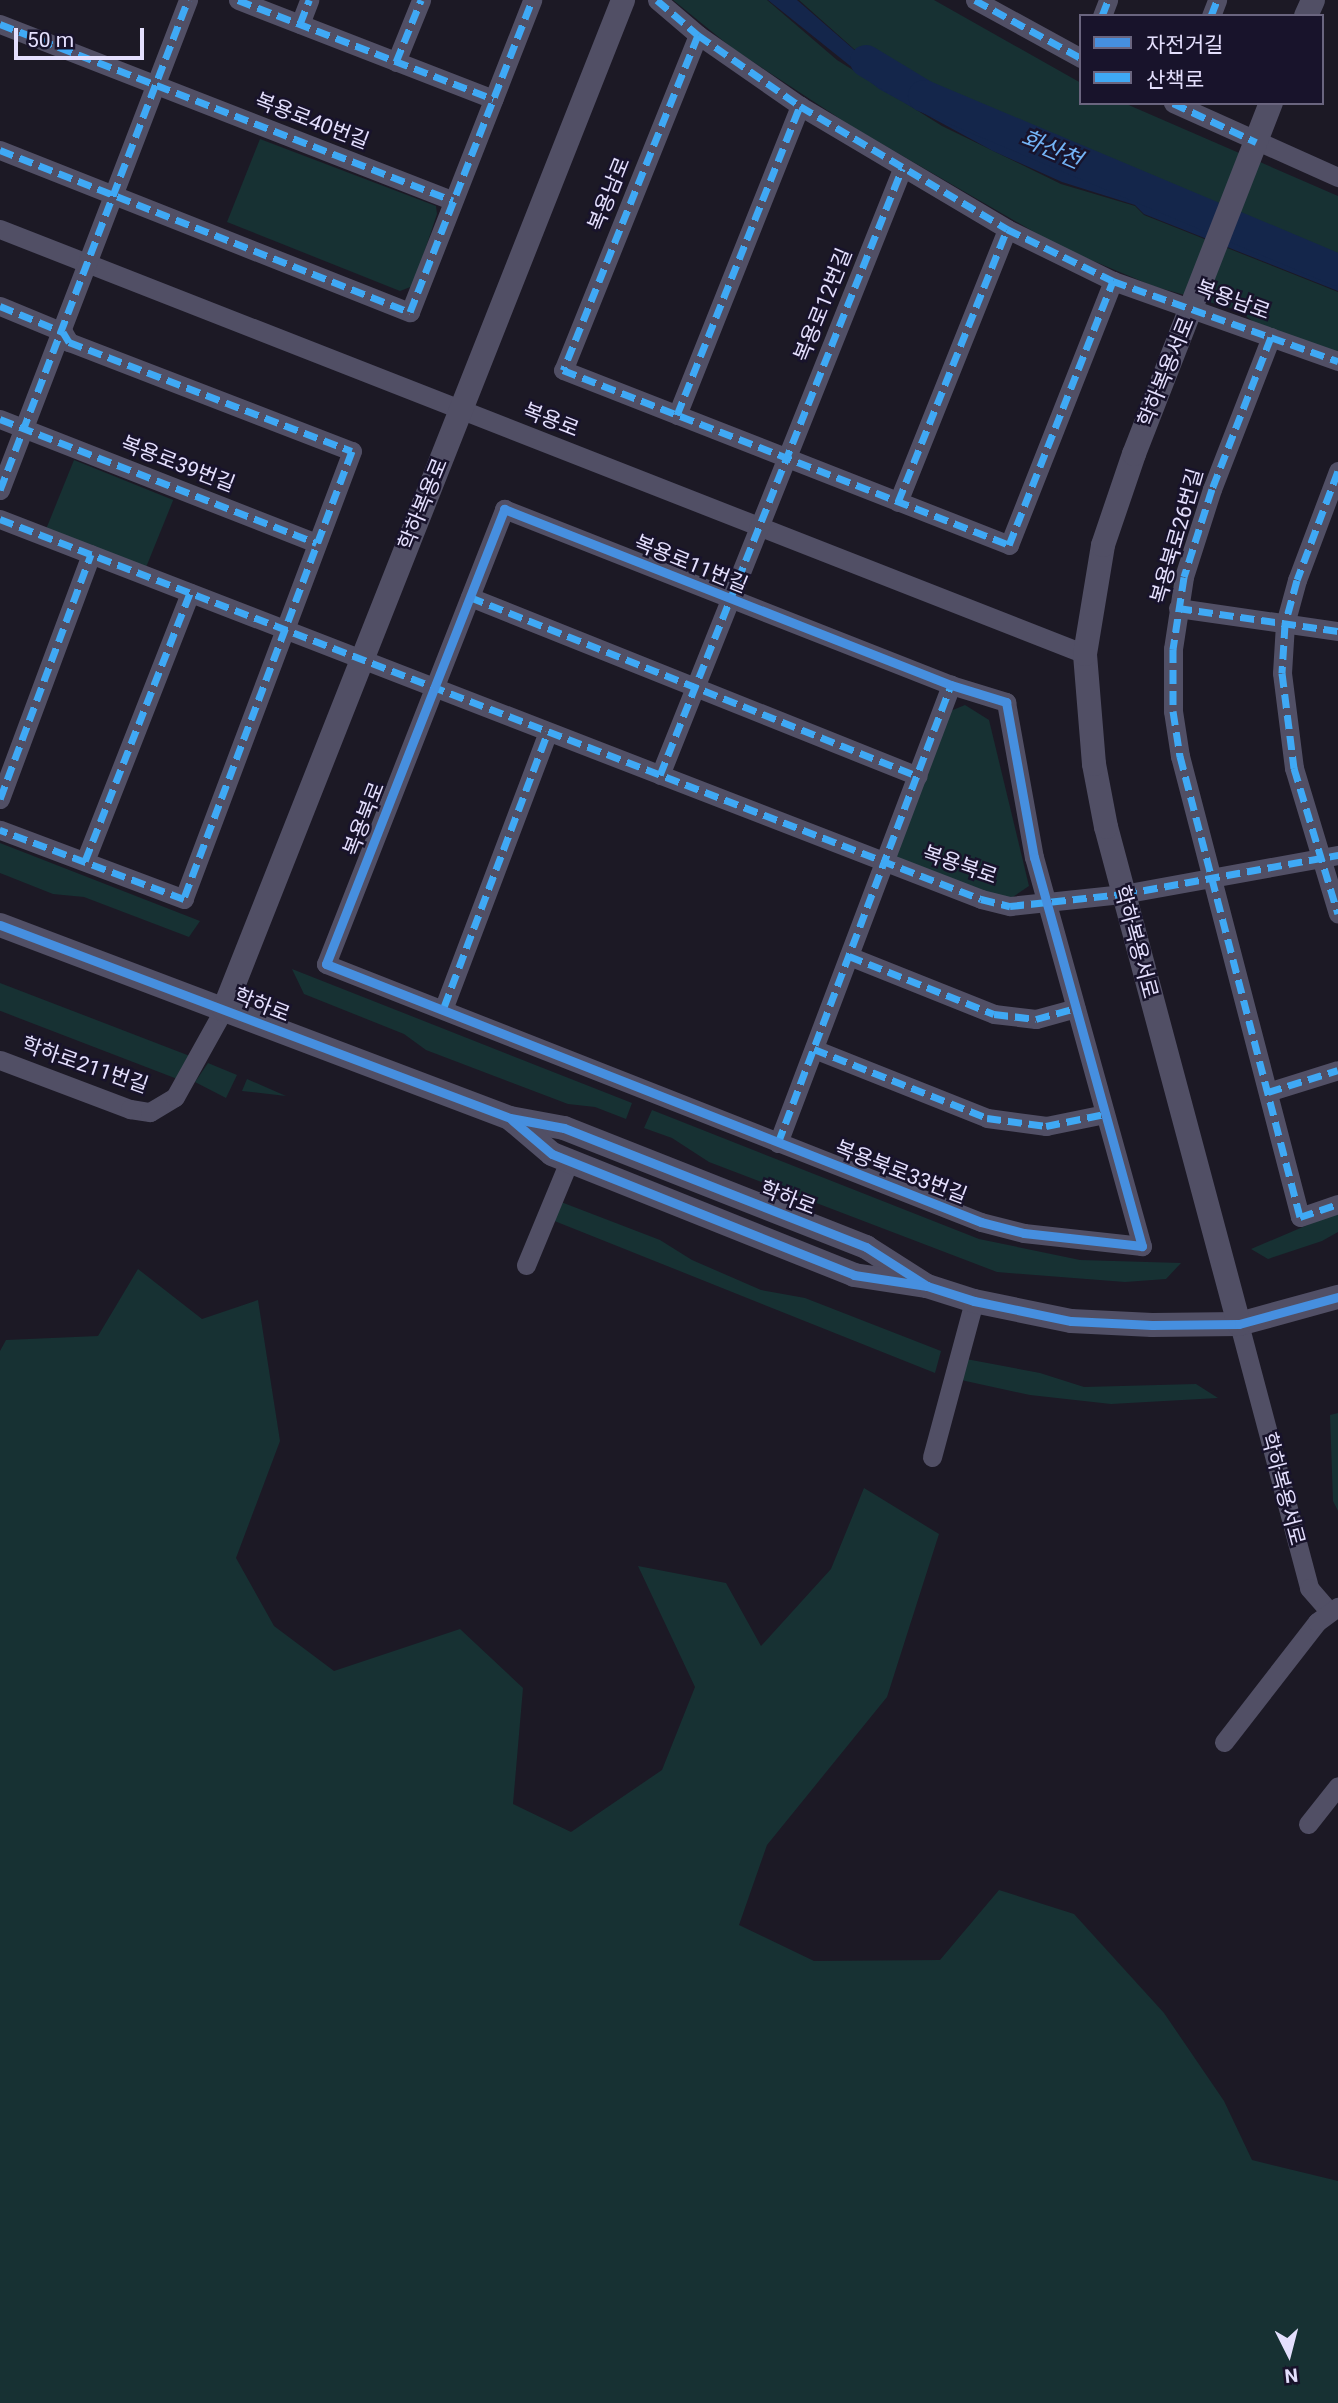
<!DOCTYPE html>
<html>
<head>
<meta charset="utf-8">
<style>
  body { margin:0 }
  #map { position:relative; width:1338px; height:2403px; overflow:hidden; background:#1c1925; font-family:Roboto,"Noto Sans KR",sans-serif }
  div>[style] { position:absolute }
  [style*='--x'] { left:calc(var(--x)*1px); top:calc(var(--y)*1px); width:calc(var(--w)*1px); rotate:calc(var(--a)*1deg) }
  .green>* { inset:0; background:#173133; transform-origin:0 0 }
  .water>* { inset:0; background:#14264b }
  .river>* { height:32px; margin:-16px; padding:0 16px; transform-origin:16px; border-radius:16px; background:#14264b }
  .minor>* { height:19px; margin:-9.5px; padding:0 9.5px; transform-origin:9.5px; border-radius:9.5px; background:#514f65 }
  .tertiary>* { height:24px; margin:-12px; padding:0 12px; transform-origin:12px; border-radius:12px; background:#514f65 }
  .quiet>* { height:7px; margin-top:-3.5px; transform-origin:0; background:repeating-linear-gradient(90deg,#3fa9f5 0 14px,transparent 0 21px) }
  .cycleway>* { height:9px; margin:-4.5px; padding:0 4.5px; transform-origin:4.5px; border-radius:4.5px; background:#468fdf }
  span { translate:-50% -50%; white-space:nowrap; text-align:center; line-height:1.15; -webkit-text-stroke:5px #18132b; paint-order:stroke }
  .street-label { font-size:21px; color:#e4dffd }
  .water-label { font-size:23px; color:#74b4f7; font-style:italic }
  .legend { position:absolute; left:1079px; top:14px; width:245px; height:91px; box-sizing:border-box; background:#18132b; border:2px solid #6a657f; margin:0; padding:9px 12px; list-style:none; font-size:21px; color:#e4dffd }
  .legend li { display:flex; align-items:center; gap:14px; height:35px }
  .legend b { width:35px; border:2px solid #6a657f }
  .north { position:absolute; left:1254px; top:2319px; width:70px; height:70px; -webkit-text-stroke:5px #18132b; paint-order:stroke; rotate:174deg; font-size:19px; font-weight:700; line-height:28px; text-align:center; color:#e4dffd }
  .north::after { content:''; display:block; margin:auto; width:24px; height:32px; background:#e4dffd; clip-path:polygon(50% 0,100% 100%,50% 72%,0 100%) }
  .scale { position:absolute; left:14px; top:28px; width:130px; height:32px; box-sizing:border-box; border:4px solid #e4dffd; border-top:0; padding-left:9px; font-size:21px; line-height:24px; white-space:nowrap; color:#e4dffd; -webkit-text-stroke:5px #18132b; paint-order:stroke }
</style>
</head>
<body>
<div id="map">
  <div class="green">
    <div style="clip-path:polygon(673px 0,767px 0,837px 60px,942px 126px,1061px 184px,1135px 206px,1144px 215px,1338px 292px,1338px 352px,1258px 325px,1237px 310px,1153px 286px,1060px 247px,851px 126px,732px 48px)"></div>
    <div style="clip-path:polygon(799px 0,934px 0,1081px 83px,1081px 103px,1124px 103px,1338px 196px,1338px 268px,1194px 212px,925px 98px,854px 49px)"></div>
    <div style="clip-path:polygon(260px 139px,436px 206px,437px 214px,413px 286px,400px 291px,227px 222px)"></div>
    <div style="left:74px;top:460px;width:107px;height:76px;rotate:22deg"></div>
    <div style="clip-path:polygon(965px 705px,989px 720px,1029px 886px,1007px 901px,901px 865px,895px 854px,948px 712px)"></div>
    <div style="clip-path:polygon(0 843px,200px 921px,189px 937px,84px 897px,53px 894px,0 873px)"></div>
    <div style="clip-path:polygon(292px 969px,632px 1103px,626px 1119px,595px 1107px,568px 1104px,426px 1050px,404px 1034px,304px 994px)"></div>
    <div style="left:0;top:983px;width:202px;height:26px;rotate:21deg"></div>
    <div style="clip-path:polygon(208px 1063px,237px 1075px,226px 1098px,195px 1082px)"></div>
    <div style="clip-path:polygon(247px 1079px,286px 1096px,242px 1091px)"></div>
    <div style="clip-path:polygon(652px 1110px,979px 1239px,1080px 1260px,1181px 1263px,1166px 1279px,1125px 1282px,997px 1272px,709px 1162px,672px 1138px,644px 1128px)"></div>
    <div style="clip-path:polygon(561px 1202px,660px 1240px,692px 1260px,761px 1290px,805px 1298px,941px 1351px,935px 1373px,552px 1220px)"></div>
    <div style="clip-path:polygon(1338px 1212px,1338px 1232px,1322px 1241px,1268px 1259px,1251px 1249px)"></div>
    <div style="clip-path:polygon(138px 1269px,202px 1319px,258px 1300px,280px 1441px,236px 1558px,274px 1626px,334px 1671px,460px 1629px,523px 1688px,513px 1804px,571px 1832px,662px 1770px,695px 1687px,638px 1566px,726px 1583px,761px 1646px,831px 1569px,864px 1488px,939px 1534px,887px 1697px,767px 1845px,739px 1925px,814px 1961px,940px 1960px,999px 1890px,1074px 1914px,1164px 2013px,1224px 2101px,1252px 2160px,1338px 2181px,1338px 2403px,0 2403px,0 1351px,6px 1340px,98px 1336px)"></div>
    <div style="clip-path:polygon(966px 1359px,1040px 1373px,1084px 1387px,1196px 1384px,1218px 1398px,1111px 1404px,1030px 1395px,961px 1380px)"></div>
    <div style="clip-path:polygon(1338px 1413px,1338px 1511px,1333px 1501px,1330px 1415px)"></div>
  </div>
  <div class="water">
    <div style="clip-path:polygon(768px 0,797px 0,859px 54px,925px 99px,1338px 269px,1338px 291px,1144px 214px,1135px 205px,1062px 182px,993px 151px,879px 89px)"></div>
  </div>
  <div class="river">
    <div style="--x:866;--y:61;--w:68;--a:31.1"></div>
    <div style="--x:924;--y:96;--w:449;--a:22.8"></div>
  </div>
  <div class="minor">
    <div style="--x:238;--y:0;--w:274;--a:21.2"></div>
    <div style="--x:657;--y:0;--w:54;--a:40.5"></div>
    <div style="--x:698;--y:35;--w:124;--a:34.8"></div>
    <div style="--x:800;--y:106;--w:241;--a:30.7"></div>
    <div style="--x:1007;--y:229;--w:118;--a:26.1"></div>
    <div style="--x:1113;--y:281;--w:239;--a:19.6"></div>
    <div style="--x:975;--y:0;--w:121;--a:28.7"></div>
    <div style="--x:1102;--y:16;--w:17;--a:-69"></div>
    <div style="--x:1211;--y:16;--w:17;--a:-69"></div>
    <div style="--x:0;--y:24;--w:486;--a:21.3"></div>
    <div style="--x:300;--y:24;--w:26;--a:-69"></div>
    <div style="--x:698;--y:35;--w:361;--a:111.9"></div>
    <div style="--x:563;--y:370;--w:479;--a:21.4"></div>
    <div style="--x:1009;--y:545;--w:284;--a:-68.5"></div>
    <div style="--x:396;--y:62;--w:67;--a:-68"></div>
    <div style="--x:1173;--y:103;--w:181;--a:24.2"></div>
    <div style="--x:0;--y:150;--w:441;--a:21.6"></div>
    <div style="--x:410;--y:312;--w:335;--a:-68.6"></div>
    <div style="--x:0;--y:229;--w:1165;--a:21.39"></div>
    <div style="--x:0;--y:306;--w:68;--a:22.4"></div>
    <div style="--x:63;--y:332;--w:12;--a:59"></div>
    <div style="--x:69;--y:342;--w:303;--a:21.1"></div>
    <div style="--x:352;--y:451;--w:478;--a:110.6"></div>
    <div style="--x:184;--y:899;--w:197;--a:-159.4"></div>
    <div style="--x:1271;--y:337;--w:163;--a:111.2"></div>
    <div style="--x:1212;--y:489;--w:92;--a:107.7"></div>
    <div style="--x:1184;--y:577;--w:73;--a:98.7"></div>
    <div style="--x:1173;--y:649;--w:62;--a:90"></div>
    <div style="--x:1173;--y:711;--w:46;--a:81.2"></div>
    <div style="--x:1180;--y:756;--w:476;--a:75.4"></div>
    <div style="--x:1300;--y:1217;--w:40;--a:-18.9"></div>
    <div style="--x:677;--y:415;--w:333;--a:-68.3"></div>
    <div style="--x:0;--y:419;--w:340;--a:21.4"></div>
    <div style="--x:1338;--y:471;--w:116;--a:110.6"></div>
    <div style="--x:1297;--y:580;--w:46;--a:105.3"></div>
    <div style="--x:1285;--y:624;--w:49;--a:93.5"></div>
    <div style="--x:1282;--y:673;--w:96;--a:82.8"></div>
    <div style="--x:1294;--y:768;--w:152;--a:73.2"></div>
    <div style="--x:0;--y:490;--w:525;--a:-69.01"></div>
    <div style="--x:898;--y:502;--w:294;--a:-68.2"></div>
    <div style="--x:504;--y:509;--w:480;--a:21.5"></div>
    <div style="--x:951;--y:685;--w:58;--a:17.2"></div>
    <div style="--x:1006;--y:702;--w:158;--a:79.8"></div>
    <div style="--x:1034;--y:857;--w:404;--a:74.5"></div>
    <div style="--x:1142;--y:1246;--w:119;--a:-173.7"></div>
    <div style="--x:1024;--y:1233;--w:44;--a:-165.7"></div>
    <div style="--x:981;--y:1222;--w:704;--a:-158.5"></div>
    <div style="--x:326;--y:964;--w:489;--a:-68.6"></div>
    <div style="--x:0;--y:519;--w:1052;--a:21.17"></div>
    <div style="--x:981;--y:899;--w:30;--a:14"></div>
    <div style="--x:1010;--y:906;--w:114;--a:-6.1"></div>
    <div style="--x:1123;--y:894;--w:219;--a:-10.3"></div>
    <div style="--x:470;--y:597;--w:482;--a:21.8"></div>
    <div style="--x:1178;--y:608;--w:162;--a:8.2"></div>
    <div style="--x:660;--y:775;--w:653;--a:-68.23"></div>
    <div style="--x:0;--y:799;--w:261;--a:-69.6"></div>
    <div style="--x:85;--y:861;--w:288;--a:-68.6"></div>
    <div style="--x:849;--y:956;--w:156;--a:21.8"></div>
    <div style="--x:994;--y:1014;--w:42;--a:6.8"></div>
    <div style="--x:1036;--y:1019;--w:41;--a:-15.4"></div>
    <div style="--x:444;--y:1007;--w:294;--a:-69.3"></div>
    <div style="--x:814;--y:1049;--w:186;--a:21.7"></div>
    <div style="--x:987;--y:1118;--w:60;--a:7.7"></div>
    <div style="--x:1046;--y:1126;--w:60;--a:-11.5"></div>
    <div style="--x:0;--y:1060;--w:139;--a:20.7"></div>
    <div style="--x:130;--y:1109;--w:20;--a:9"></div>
    <div style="--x:150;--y:1112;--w:29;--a:-31"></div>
    <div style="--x:175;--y:1097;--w:101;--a:-60.9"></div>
    <div style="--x:1268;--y:1092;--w:73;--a:-17.4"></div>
    <div style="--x:778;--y:1143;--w:490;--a:-69.3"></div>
    <div style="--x:526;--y:1265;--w:113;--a:-67.5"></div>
    <div style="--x:1239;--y:1324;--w:273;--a:75.1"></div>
    <div style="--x:1309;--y:1588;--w:30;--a:49"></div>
    <div style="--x:932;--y:1457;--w:162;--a:-74.9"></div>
    <div style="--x:1224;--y:1742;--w:152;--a:-52.2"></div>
    <div style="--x:1317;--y:1622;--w:26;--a:-36"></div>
    <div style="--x:1308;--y:1824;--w:48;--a:-51.7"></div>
  </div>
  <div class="tertiary">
    <div style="--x:1306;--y:16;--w:17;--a:-66"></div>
    <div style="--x:0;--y:925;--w:545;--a:20.73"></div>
    <div style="--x:510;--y:1118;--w:55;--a:10.5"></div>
    <div style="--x:564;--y:1128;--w:325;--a:21.5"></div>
    <div style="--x:866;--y:1247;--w:72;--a:32.6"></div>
    <div style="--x:224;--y:1009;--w:1085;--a:-68.42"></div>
    <div style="--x:512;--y:1120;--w:52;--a:40.4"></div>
    <div style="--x:552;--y:1154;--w:325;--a:21.8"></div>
    <div style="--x:854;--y:1275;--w:74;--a:8.6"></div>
    <div style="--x:927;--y:1286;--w:49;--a:17.7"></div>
    <div style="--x:974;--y:1301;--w:99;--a:11.7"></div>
    <div style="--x:1071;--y:1321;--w:81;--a:2.8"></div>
    <div style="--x:1152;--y:1325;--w:87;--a:-0.7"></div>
    <div style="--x:1239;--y:1324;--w:103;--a:-15.3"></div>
    <div style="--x:1239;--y:1324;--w:514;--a:-104.98"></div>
    <div style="--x:1106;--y:827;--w:64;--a:-100.8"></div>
    <div style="--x:1094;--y:764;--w:110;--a:-94.7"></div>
    <div style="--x:1085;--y:654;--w:110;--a:-80.6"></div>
    <div style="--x:1103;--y:545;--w:96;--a:-71.2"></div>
    <div style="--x:1134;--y:454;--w:377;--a:-68.7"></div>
  </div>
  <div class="quiet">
    <div style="--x:238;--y:0;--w:274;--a:21.2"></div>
    <div style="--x:657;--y:0;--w:54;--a:40.5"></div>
    <div style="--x:698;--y:35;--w:124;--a:34.8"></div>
    <div style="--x:800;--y:106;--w:241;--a:30.7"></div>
    <div style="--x:1007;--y:229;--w:118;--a:26.1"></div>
    <div style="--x:1113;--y:281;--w:239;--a:19.6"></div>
    <div style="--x:975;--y:0;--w:121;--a:28.7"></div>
    <div style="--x:1102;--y:16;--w:17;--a:-69"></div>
    <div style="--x:1211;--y:16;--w:17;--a:-69"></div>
    <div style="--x:0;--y:24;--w:486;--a:21.3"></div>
    <div style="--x:300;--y:24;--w:26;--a:-69"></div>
    <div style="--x:698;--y:35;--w:361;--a:111.9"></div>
    <div style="--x:563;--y:370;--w:479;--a:21.4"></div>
    <div style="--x:1009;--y:545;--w:284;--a:-68.5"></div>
    <div style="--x:396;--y:62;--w:67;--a:-68"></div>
    <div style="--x:1173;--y:103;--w:92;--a:25.2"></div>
    <div style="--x:0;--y:150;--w:441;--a:21.6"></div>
    <div style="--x:410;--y:312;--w:335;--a:-68.6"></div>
    <div style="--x:0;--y:306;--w:68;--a:22.4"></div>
    <div style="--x:63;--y:332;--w:12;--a:59"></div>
    <div style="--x:69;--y:342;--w:303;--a:21.1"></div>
    <div style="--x:352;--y:451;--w:478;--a:110.6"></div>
    <div style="--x:184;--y:899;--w:197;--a:-159.4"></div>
    <div style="--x:1271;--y:337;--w:163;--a:111.2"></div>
    <div style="--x:1212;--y:489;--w:92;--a:107.7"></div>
    <div style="--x:1184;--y:577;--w:73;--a:98.7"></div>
    <div style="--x:1173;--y:649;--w:62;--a:90"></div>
    <div style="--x:1173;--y:711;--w:46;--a:81.2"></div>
    <div style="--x:1180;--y:756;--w:476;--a:75.4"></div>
    <div style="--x:1300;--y:1217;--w:40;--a:-18.9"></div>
    <div style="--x:677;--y:415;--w:333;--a:-68.3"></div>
    <div style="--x:0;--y:419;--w:340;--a:21.4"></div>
    <div style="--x:1338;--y:471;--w:116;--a:110.6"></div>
    <div style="--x:1297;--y:580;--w:46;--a:105.3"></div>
    <div style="--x:1285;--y:624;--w:49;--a:93.5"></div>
    <div style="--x:1282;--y:673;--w:96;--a:82.8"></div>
    <div style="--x:1294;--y:768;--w:152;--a:73.2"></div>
    <div style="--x:0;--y:490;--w:525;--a:-69.01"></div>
    <div style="--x:898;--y:502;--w:294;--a:-68.2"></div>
    <div style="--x:0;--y:519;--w:1052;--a:21.17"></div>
    <div style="--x:981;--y:899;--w:30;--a:14"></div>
    <div style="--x:1010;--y:906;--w:114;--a:-6.1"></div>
    <div style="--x:1123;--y:894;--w:219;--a:-10.3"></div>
    <div style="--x:470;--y:597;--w:482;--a:21.8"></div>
    <div style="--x:1178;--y:608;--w:162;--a:8.2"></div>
    <div style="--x:660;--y:775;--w:653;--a:-68.23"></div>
    <div style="--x:0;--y:799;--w:261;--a:-69.6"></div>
    <div style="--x:85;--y:861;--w:288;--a:-68.6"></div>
    <div style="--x:849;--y:956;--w:156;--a:21.8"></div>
    <div style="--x:994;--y:1014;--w:42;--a:6.8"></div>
    <div style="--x:1036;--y:1019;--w:41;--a:-15.4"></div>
    <div style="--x:444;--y:1007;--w:294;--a:-69.3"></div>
    <div style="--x:814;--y:1049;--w:186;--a:21.7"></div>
    <div style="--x:987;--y:1118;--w:60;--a:7.7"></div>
    <div style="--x:1046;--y:1126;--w:60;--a:-11.5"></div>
    <div style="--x:1268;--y:1092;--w:73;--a:-17.4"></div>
    <div style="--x:778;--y:1143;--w:490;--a:-69.3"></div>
  </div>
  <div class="cycleway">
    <div style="--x:504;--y:509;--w:480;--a:21.5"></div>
    <div style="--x:951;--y:685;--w:58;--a:17.2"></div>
    <div style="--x:1006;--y:702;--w:158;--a:79.8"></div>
    <div style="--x:1034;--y:857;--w:404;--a:74.5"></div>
    <div style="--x:1142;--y:1246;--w:119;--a:-173.7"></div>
    <div style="--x:1024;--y:1233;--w:44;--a:-165.7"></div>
    <div style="--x:981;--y:1222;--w:704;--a:-158.5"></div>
    <div style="--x:326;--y:964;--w:489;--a:-68.6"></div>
    <div style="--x:0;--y:925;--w:545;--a:20.73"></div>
    <div style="--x:510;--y:1118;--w:55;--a:10.5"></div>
    <div style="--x:564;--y:1128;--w:325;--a:21.5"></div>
    <div style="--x:866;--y:1247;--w:72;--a:32.6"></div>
    <div style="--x:512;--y:1120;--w:52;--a:40.4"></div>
    <div style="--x:552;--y:1154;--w:325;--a:21.8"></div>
    <div style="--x:854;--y:1275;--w:74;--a:8.6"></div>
    <div style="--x:927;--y:1286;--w:49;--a:17.7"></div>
    <div style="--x:974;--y:1301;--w:99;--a:11.7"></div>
    <div style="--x:1071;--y:1321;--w:81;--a:2.8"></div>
    <div style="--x:1152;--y:1325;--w:87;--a:-0.7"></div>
    <div style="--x:1239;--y:1324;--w:103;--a:-15.3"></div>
  </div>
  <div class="street-label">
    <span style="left:312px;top:121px;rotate:21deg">복용로40번길</span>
    <span style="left:609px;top:194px;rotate:-68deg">복용남로</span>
    <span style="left:1233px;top:300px;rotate:20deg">복용남로</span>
    <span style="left:823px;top:305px;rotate:-68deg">복용로12번길</span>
    <span style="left:1166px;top:372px;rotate:-68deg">학하복용서로</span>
    <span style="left:551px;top:420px;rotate:21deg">복용로</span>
    <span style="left:178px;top:464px;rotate:21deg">복용로39번길</span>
    <span style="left:423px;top:504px;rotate:-68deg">학하복용로</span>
    <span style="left:1177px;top:536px;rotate:-74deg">복용북로26번길</span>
    <span style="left:691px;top:564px;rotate:22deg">복용로11번길</span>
    <span style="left:364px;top:819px;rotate:-69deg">복용북로</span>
    <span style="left:960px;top:865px;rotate:19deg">복용북로</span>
    <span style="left:1136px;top:942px;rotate:75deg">학하복용서로</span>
    <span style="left:262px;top:1005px;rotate:21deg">학하로</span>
    <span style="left:85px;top:1065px;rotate:19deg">학하로211번길</span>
    <span style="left:901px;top:1172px;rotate:21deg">복용북로33번길</span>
    <span style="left:788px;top:1198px;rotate:21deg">학하로</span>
    <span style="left:1283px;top:1489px;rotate:75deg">학하복용서로</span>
  </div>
  <div class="water-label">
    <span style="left:1051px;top:150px;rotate:23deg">화산천</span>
  </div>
  <ul class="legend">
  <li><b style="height:9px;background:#468fdf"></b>자전거길</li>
  <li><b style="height:9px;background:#3fa9f5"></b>산책로</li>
  </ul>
  <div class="north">N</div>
  <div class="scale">50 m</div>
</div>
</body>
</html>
